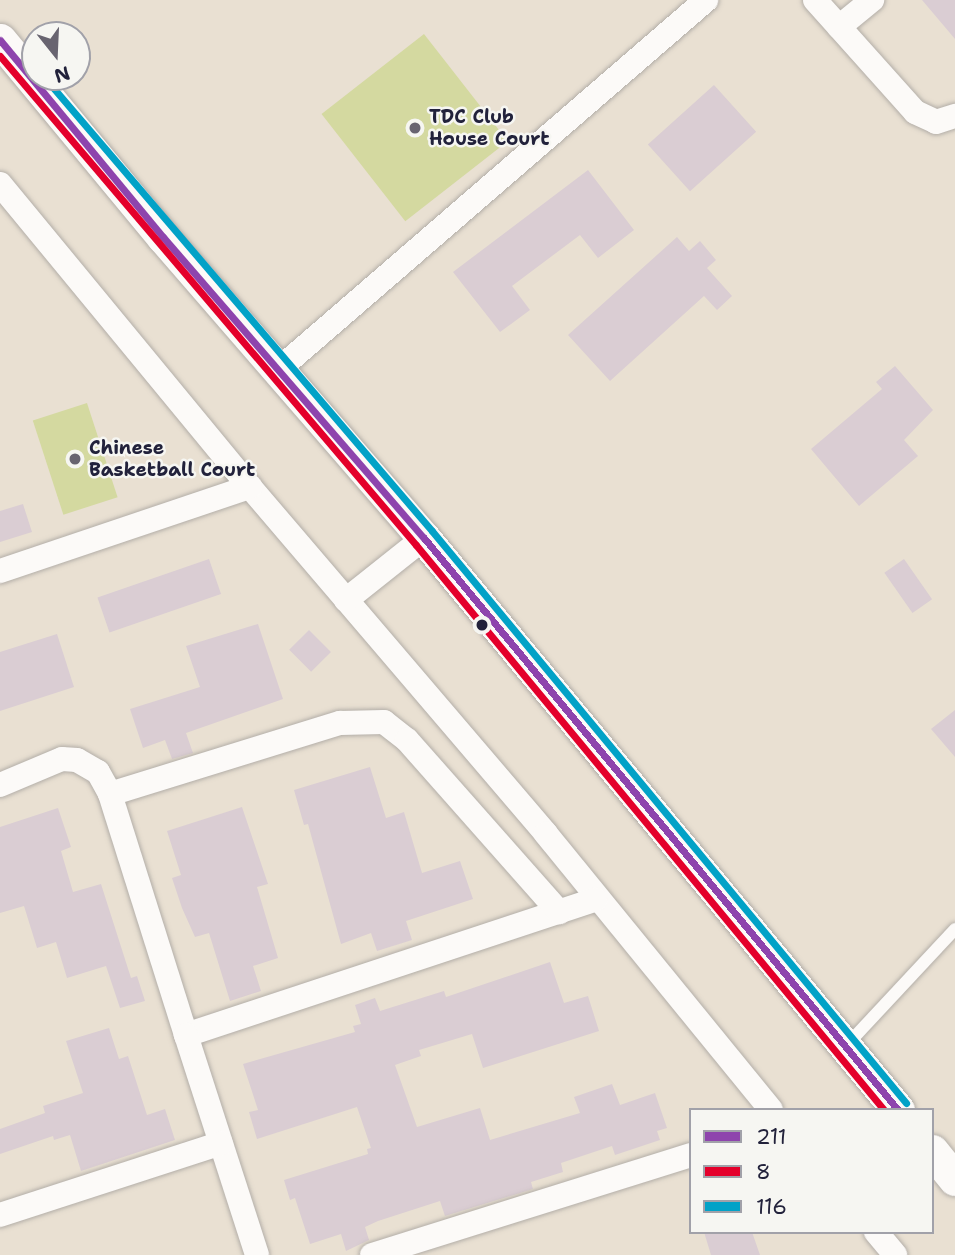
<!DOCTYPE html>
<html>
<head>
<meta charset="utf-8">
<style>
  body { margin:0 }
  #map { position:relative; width:955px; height:1255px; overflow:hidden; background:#e9e0d2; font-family:"Shantell Sans",sans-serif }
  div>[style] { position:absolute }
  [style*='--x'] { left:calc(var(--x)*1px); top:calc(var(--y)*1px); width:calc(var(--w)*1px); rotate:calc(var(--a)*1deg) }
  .green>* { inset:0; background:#d4d9a0; transform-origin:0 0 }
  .building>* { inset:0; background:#dacdd3; transform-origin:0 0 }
  .roads { filter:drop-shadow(0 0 2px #b3aea8) drop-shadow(0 0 2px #b3aea8) }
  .lane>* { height:12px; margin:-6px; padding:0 6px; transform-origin:6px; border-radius:6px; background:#fcfaf8 }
  .street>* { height:24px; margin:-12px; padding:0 12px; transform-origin:12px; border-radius:12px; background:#fcfaf8 }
  .secondary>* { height:33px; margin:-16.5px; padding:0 16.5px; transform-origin:16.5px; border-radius:16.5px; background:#fcfaf8 }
  .bus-1>* { height:7px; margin:-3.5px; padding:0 3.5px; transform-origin:3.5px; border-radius:3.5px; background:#8e44ad }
  .bus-2>* { height:7px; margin:-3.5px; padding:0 3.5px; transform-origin:3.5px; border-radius:3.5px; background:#e4002b }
  .bus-3>* { height:7px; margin:-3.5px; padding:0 3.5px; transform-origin:3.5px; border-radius:3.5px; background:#02a2c7 }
  .dots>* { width:19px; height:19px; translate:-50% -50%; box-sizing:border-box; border:4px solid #f6f6f2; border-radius:50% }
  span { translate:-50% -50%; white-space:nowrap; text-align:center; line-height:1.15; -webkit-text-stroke:5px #f6f6f2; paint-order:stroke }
  .poi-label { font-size:19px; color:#22223b; font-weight:700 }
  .left { translate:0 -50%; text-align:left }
  .legend { position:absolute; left:689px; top:1108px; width:245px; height:126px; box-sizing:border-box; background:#f6f6f2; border:2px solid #a1a1a9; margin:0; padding:9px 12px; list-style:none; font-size:21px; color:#22223b }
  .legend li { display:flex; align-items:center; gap:14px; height:35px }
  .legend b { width:35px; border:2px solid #a1a1a9 }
  .north { position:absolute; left:21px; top:21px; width:70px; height:70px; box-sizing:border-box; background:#f6f6f2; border:2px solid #a1a1a9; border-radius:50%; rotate:162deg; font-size:19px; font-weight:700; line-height:28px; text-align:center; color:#22223b }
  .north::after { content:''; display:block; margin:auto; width:24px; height:32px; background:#686470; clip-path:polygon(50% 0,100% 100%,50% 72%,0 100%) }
</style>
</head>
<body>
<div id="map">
  <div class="green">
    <div style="left:424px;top:34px;width:136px;height:130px;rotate:52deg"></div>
    <div style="left:87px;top:403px;width:99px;height:57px;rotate:72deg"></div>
  </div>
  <div class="building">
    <div style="clip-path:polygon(922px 0,955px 0,955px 39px)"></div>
    <div style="left:714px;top:85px;width:63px;height:89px;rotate:48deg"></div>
    <div style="clip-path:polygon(588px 170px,634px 230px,598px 258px,580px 235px,512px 286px,530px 310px,500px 332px,453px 272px)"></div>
    <div style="clip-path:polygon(677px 237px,689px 251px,700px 241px,716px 260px,707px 268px,732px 296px,717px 310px,704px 296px,610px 381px,568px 335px)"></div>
    <div style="clip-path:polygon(895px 366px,933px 410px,904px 440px,918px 456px,859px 506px,811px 449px,882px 389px,876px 382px)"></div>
    <div style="clip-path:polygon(23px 504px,32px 532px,0 542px,0 511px)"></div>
    <div style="left:209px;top:559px;width:37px;height:118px;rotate:71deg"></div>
    <div style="left:904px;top:559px;width:49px;height:24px;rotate:55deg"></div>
    <div style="clip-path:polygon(258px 624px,283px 699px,186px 733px,193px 753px,172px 759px,165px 740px,143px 748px,130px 709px,200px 687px,186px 646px)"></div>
    <div style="left:309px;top:630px;width:31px;height:28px;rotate:45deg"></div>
    <div style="clip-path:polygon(57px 634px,74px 687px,0 711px,0 652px)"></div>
    <div style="clip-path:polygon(955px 710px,955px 757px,931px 729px)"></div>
    <div style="clip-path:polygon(370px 767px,386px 818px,404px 812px,422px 873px,460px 861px,473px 899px,406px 921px,412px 940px,377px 951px,371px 933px,341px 944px,308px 824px,304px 825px,294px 790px)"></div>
    <div style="clip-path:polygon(242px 807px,268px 884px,257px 887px,278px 958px,253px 966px,261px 991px,230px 1001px,209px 933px,195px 937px,182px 908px,172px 878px,181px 875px,167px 831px)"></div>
    <div style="clip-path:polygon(58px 808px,71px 847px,61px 851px,73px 892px,101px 884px,131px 978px,137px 976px,145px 1001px,120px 1008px,106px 966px,67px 978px,56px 942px,37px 948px,24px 906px,0 913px,0 827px)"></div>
    <div style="clip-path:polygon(550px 962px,564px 1003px,588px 996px,599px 1031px,483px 1068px,472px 1034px,419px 1050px,421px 1056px,395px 1065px,417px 1127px,480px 1108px,490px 1140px,580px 1113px,574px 1097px,612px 1084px,620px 1105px,655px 1093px,667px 1128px,657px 1131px,660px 1140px,615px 1155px,612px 1146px,561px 1163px,563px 1172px,531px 1182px,533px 1189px,445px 1216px,440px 1201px,378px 1221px,365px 1227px,369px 1240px,346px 1251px,341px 1234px,310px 1244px,295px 1198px,290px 1200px,284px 1180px,368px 1154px,367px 1149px,371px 1148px,357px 1107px,257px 1139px,249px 1112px,258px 1110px,243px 1064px,355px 1032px,353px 1026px,361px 1024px,355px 1005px,375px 998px,380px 1011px,444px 991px,446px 997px)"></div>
    <div style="clip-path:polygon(109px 1028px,119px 1059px,128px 1056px,147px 1115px,165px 1109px,175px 1140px,81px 1171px,70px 1135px,54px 1140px,53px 1136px,0 1154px,0 1129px,45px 1113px,43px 1106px,83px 1093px,66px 1041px)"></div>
    <div style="clip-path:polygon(704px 1232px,752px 1232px,760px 1255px,711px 1255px)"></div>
  </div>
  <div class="roads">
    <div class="lane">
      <div style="--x:846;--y:1046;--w:160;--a:-47"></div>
    </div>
    <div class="street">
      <div style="--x:815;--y:0;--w:150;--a:48.2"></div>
      <div style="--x:915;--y:112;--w:23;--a:25"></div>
      <div style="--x:936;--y:122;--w:20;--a:-18"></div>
      <div style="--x:839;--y:27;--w:43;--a:-39.3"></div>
      <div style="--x:0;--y:184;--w:393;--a:50.5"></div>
      <div style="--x:250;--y:487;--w:456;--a:49.5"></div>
      <div style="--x:546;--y:834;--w:356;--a:50.8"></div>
      <div style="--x:278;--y:370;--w:566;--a:-40.84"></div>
      <div style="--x:0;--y:571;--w:264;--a:-18.6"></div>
      <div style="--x:346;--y:600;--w:100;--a:-38.5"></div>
      <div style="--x:0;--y:785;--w:67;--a:-22.8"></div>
      <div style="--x:62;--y:759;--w:15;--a:4"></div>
      <div style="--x:77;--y:760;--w:24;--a:30"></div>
      <div style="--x:98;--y:772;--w:25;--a:61"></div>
      <div style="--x:110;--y:794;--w:253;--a:72.5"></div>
      <div style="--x:186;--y:1035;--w:431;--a:-18.3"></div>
      <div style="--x:110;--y:794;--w:241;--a:-17.2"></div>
      <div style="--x:340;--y:723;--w:44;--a:-1.3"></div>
      <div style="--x:384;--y:722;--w:29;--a:38"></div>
      <div style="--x:407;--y:740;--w:230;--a:48.5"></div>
      <div style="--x:186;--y:1035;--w:231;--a:72.1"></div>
      <div style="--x:0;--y:1215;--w:232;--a:-18"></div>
      <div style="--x:876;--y:1232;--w:30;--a:50"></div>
      <div style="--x:372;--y:1255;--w:334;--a:-17.4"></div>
    </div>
    <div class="secondary">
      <div style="--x:0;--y:40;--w:256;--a:50.4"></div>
      <div style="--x:163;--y:237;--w:398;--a:49.1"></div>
      <div style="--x:424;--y:538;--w:743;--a:50.35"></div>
      <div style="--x:932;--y:1151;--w:36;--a:51"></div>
    </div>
  </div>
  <div class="bus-1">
    <div style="--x:0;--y:40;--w:256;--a:50.4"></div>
    <div style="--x:163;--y:237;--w:398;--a:49.1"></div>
    <div style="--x:424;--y:538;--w:743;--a:50.35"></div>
  </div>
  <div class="bus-2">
    <div style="--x:0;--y:56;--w:642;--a:49.61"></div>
    <div style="--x:416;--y:545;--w:734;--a:50.36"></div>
  </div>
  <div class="bus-3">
    <div style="--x:44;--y:77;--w:597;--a:49.48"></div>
    <div style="--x:432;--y:531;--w:743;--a:50.35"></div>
  </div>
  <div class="dots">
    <div style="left:415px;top:128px;background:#686470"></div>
    <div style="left:75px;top:459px;background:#686470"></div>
    <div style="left:482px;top:625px;background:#22223b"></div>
  </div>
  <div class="poi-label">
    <span class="left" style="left:429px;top:128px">TDC Club<br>House Court</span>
    <span class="left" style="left:89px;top:459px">Chinese<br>Basketball Court</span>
  </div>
  <ul class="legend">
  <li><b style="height:9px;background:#8e44ad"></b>211</li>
  <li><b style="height:9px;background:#e4002b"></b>8</li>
  <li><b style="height:9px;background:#02a2c7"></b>116</li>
  </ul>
  <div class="north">N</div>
</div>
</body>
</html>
